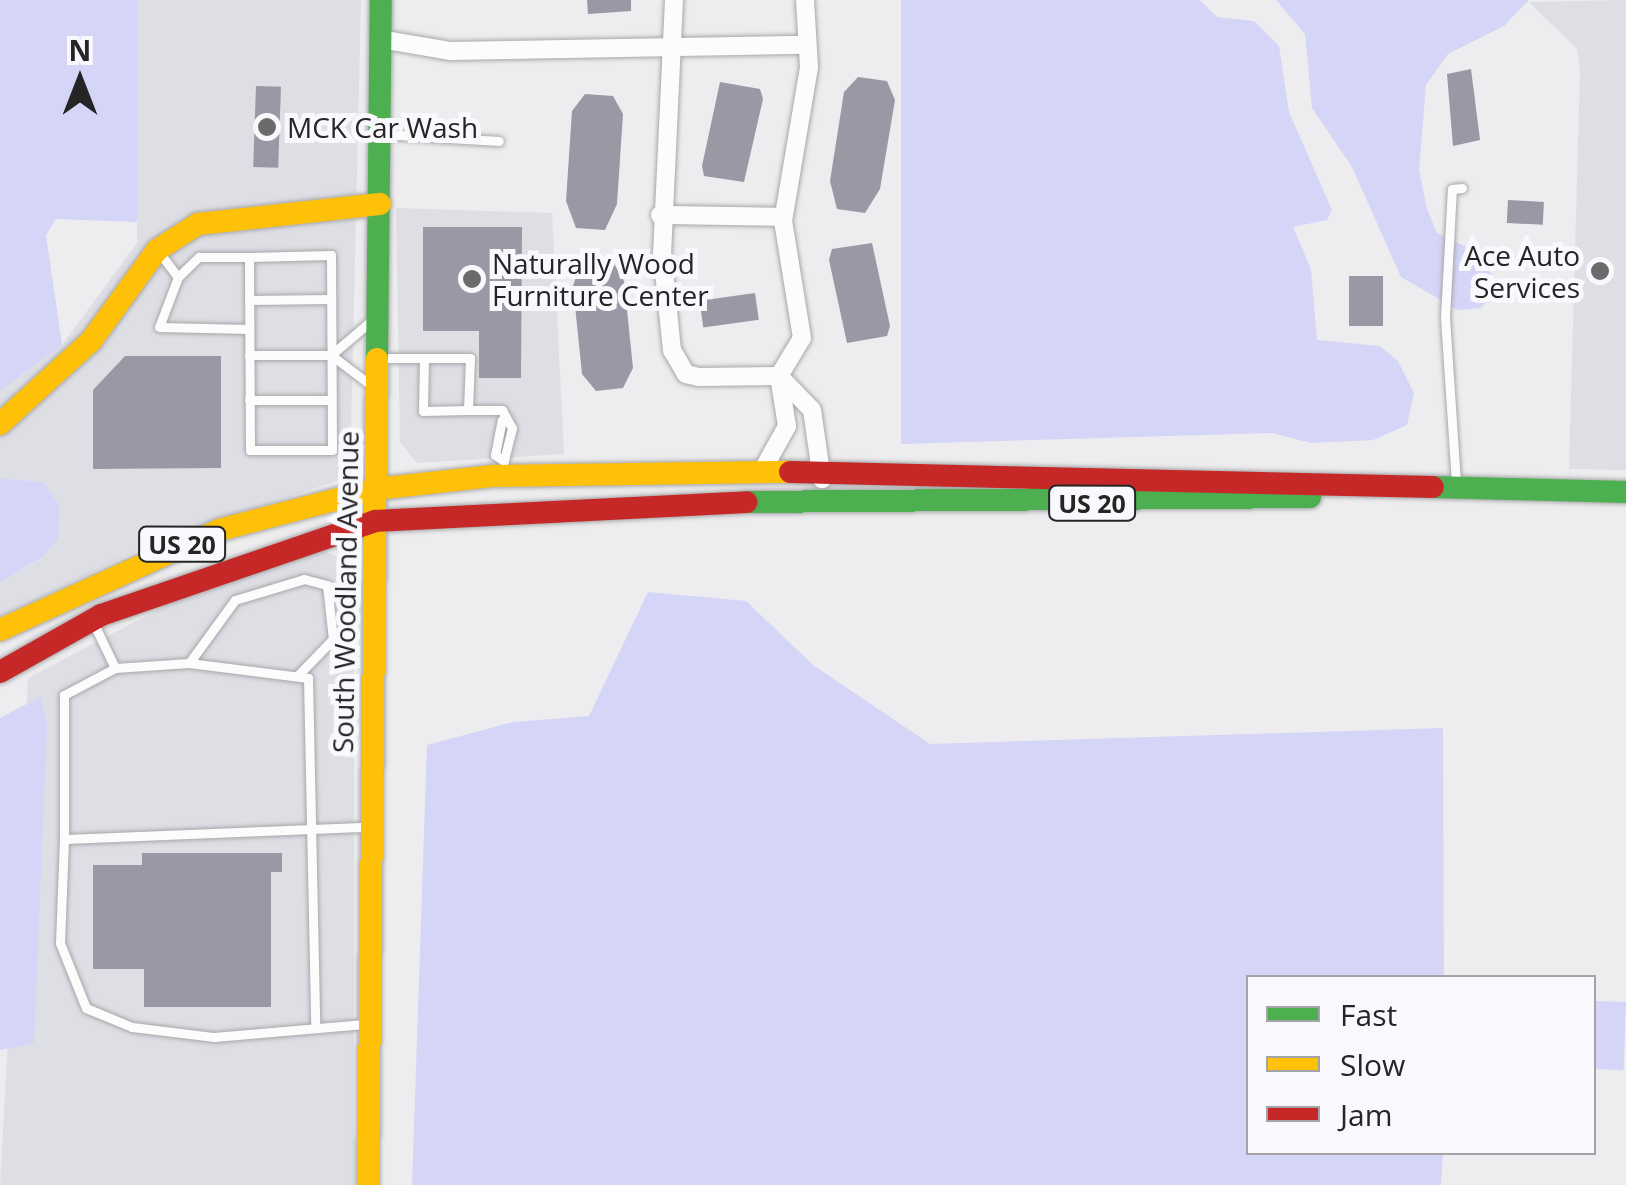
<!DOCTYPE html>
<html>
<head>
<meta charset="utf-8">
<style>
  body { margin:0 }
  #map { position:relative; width:1626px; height:1185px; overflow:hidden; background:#ededef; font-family:"Open Sans",sans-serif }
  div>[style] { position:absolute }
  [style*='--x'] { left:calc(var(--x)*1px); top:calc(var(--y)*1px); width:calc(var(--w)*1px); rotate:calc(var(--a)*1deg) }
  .built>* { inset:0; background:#dedee5 }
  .green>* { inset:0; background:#d4d5f7; transform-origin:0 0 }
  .building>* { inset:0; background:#9998a5; transform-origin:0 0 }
  .roads { filter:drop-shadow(0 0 2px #a8a8aa) drop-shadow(0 0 2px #a8a8aa) }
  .lane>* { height:9px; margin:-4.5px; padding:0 4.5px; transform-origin:4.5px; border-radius:4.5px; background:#fcfcfd }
  .street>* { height:18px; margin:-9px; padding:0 9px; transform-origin:9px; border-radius:9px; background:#fcfcfd }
  .fast>* { height:22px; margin:-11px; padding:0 11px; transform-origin:11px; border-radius:11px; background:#4caf50 }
  .slow>* { height:22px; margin:-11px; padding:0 11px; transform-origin:11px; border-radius:11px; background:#ffc107 }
  .jam>* { height:22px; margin:-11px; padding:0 11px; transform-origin:11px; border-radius:11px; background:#c62828 }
  .dots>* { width:28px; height:28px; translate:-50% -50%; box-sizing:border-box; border:5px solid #f9f9fd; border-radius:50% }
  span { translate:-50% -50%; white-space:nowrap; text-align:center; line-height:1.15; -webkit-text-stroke:10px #f9f9fd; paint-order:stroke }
  .shield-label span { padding:2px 8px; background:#f9f9fd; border:2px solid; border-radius:8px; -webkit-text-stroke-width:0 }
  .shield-label { font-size:25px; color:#252526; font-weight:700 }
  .poi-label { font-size:28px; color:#252526 }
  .left { translate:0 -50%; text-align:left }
  .right { translate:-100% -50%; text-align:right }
  .street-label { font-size:28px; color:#252526 }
  .legend { position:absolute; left:1246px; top:975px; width:350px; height:180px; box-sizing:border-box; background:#f9f9fd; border:2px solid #a4a4a7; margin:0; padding:12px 18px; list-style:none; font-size:30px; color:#252526 }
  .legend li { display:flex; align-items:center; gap:20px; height:50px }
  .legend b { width:50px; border:2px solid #a4a4a7 }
  .north { position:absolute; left:30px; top:30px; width:100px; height:100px; -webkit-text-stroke:8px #f9f9fd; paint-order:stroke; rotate:0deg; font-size:28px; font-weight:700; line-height:40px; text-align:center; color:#252526 }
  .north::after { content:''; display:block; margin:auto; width:35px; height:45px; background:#252526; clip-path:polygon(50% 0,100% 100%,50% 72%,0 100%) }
</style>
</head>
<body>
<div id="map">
  <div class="built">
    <div style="clip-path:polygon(138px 0,361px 0,350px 476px,145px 547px,0 617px,0 582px,44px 557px,44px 482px,0 478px,0 391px,62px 345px,137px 243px)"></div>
    <div style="clip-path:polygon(1626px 0,1626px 470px,1569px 469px,1580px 72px,1577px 49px,1529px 2px)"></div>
    <div style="clip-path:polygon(396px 208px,552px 213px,564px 454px,417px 463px,400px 442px)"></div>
    <div style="clip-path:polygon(319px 549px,347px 561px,354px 577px,354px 1185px,0 1185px,28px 678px,205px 585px)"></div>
  </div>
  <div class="green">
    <div style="clip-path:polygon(0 0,138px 0,137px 222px,56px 219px,46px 235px,62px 345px,0 391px)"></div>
    <div style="clip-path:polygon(901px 0,1200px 0,1217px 17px,1254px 21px,1279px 46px,1289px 112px,1332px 210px,1327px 220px,1293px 227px,1311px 269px,1317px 340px,1380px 346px,1398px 361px,1414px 393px,1407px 425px,1373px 440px,1311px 443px,1272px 433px,901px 444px)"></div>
    <div style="clip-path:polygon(1276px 0,1529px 0,1504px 26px,1448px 54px,1426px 85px,1419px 170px,1427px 209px,1437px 233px,1483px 255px,1498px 289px,1481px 308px,1458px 310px,1401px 277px,1352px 167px,1312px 108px,1305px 34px)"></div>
    <div style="clip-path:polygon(0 478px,44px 482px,59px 505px,58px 538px,43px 557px,0 582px)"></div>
    <div style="clip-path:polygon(648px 592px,746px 601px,813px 665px,930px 744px,1443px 728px,1444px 977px,1248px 978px,1248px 1152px,1443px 1153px,1441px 1185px,412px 1185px,427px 745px,513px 722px,589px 716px)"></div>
    <div style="clip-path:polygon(40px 697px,47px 725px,34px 1043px,0 1050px,0 718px)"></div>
    <div style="left:1594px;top:1001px;width:32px;height:68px;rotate:2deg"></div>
  </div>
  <div class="building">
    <div style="clip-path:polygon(587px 0,631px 0,631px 11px,588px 14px)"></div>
    <div style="clip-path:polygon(1471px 69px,1480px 140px,1453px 146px,1447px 74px)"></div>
    <div style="clip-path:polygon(858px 77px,887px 81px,895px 100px,880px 189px,865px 213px,837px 209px,830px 181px,844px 92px)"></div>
    <div style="clip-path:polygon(720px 82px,760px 89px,763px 99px,744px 182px,704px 176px,702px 166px)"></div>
    <div style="left:256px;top:86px;width:25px;height:81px;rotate:2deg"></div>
    <div style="clip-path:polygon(585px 94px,613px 96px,623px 114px,617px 204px,605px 230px,576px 228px,566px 201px,572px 111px)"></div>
    <div style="left:1508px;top:200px;width:36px;height:23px;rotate:3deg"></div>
    <div style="clip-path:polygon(423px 227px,522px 227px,521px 378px,479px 378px,479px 331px,423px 331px)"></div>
    <div style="clip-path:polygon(872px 243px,890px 326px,887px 336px,847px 343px,829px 260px,832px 249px)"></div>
    <div style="clip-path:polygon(609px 255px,624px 281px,633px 368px,623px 388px,596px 391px,582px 374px,573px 286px,582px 258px)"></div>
    <div style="left:1349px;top:276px;width:34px;height:50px"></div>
    <div style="left:755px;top:293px;width:27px;height:56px;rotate:82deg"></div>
    <div style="clip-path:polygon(125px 356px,221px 356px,221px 468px,93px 469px,93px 390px)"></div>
    <div style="clip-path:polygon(142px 853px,282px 853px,282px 872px,271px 872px,271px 1007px,144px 1007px,144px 969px,93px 969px,93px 865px,142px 865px)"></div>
  </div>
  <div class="roads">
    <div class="lane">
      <div style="--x:383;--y:134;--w:116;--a:3.5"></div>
      <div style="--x:159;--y:252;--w:31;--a:53"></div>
      <div style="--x:178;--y:277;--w:53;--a:110.8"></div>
      <div style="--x:159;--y:327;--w:90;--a:1.3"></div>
      <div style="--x:178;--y:277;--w:29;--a:-44"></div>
      <div style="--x:199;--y:257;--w:50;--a:0"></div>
      <div style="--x:249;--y:257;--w:82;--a:-1.4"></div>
      <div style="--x:331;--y:255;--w:195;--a:89.7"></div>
      <div style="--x:332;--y:450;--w:82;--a:180"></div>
      <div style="--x:250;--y:450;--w:193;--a:-90.3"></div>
      <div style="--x:249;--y:300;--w:82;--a:-0.7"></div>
      <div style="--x:249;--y:355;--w:82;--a:0"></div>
      <div style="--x:331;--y:355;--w:52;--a:-40.4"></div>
      <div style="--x:331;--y:355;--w:51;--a:37.1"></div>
      <div style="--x:381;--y:358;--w:89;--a:0"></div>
      <div style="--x:470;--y:358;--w:52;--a:92.2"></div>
      <div style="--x:468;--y:410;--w:45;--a:178.7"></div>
      <div style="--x:423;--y:411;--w:53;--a:-88.9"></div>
      <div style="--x:249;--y:400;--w:82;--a:0"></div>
      <div style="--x:468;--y:410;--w:34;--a:0"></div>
      <div style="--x:502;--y:410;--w:21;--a:61"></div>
      <div style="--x:512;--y:428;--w:34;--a:104"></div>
      <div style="--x:504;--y:461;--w:11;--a:-146"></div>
      <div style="--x:495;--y:455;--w:36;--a:-79"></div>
      <div style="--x:1456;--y:483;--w:166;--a:-93.8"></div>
      <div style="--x:1445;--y:317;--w:128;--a:-86.9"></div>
      <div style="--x:1452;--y:189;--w:10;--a:-6"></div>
      <div style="--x:93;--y:622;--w:51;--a:64.4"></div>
      <div style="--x:115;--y:668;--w:58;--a:152.1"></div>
      <div style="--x:64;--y:695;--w:144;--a:90"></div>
      <div style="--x:64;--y:839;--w:305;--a:-2.3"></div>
      <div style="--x:189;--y:663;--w:78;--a:-53.9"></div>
      <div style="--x:235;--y:600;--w:72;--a:-16.9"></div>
      <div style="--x:304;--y:579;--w:24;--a:15"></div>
      <div style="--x:327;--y:585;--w:54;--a:83.7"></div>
      <div style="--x:333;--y:639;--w:52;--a:134.2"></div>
      <div style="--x:115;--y:668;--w:74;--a:-3.9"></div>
      <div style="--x:189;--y:663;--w:120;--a:7.2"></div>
      <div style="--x:308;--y:678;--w:347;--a:88.8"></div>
      <div style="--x:64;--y:839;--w:104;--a:92.2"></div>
      <div style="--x:60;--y:943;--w:70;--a:68.2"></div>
      <div style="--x:86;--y:1008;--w:50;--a:22.4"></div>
      <div style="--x:132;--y:1027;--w:83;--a:7"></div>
      <div style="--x:214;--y:1037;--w:154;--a:-4.9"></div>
    </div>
    <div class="street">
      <div style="--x:674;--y:0;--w:252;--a:92.7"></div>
      <div style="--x:662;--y:252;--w:99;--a:84.2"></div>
      <div style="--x:672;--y:350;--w:28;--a:60"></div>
      <div style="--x:686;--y:374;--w:13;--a:13"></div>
      <div style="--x:699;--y:377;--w:80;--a:-0.7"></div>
      <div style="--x:779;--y:376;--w:44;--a:-58.8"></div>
      <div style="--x:802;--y:338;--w:119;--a:-99.2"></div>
      <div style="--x:783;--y:221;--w:156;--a:-80.4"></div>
      <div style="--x:809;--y:67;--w:67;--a:-93.4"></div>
      <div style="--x:380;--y:39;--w:72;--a:9.6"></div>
      <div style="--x:451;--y:51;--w:356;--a:-1"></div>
      <div style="--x:660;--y:215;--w:123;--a:0.9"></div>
      <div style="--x:779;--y:376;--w:47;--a:45.9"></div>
      <div style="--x:812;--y:410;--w:70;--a:81.8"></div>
      <div style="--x:761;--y:473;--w:54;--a:-61"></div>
      <div style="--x:787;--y:426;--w:51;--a:-99.1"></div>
    </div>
    <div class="fast">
      <div style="--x:377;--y:359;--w:359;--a:-89.4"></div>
      <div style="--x:1433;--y:487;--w:193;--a:1.5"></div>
      <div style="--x:747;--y:502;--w:563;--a:-0.51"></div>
    </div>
    <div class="slow">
      <div style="--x:0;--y:424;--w:123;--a:-42.4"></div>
      <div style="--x:91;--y:341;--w:112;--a:-54"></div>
      <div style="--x:157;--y:250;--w:49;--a:-32.4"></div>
      <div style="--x:198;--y:224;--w:183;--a:-6.3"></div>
      <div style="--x:0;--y:630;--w:241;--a:-24.5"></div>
      <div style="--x:219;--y:530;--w:162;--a:-14.6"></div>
      <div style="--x:376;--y:489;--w:116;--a:-6.4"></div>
      <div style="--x:491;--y:476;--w:299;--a:-0.8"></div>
      <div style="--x:368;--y:1185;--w:826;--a:-89.38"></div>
    </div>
    <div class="jam">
      <div style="--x:790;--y:472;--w:643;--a:1.34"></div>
      <div style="--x:0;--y:672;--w:116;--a:-29.4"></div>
      <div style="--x:101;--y:615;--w:290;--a:-18.9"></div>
      <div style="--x:375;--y:521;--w:372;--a:-2.9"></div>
    </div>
  </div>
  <div class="dots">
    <div style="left:267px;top:127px;background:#6b6b6c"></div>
    <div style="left:1600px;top:271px;background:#6b6b6c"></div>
    <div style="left:472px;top:279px;background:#6b6b6c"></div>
  </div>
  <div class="shield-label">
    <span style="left:1092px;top:503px">US 20</span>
    <span style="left:182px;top:544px">US 20</span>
  </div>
  <div class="poi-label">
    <span class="left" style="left:287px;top:127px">MCK Car Wash</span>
    <span class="right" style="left:1580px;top:271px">Ace Auto<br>Services</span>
    <span class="left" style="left:492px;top:279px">Naturally Wood<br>Furniture Center</span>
  </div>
  <div class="street-label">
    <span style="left:345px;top:592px;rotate:-89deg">South Woodland Avenue</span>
  </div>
  <ul class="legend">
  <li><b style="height:12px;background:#4caf50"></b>Fast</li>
  <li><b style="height:12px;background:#ffc107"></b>Slow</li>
  <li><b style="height:12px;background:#c62828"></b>Jam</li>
  </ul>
  <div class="north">N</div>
</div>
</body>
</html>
